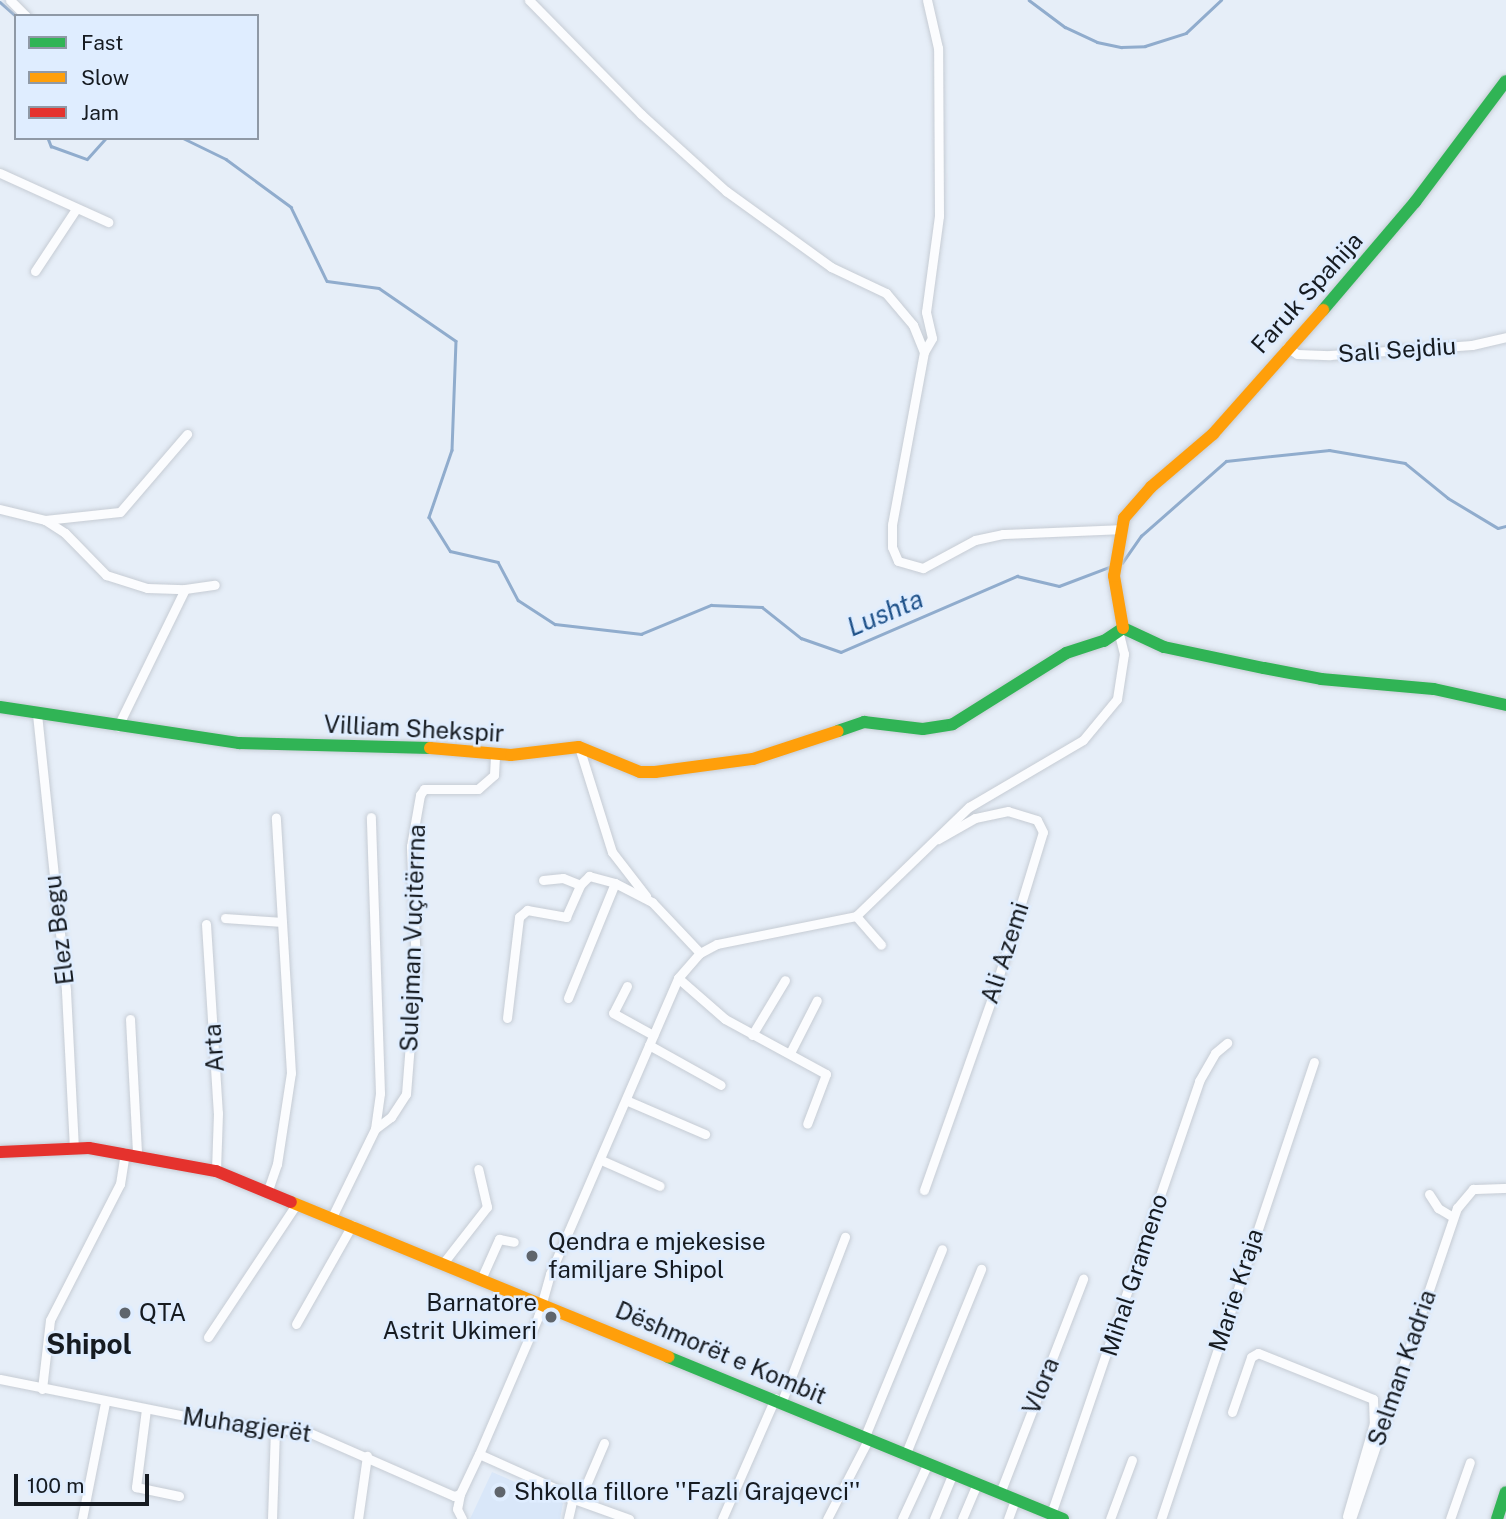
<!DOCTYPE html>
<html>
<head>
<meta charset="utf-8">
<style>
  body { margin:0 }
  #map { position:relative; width:1506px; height:1519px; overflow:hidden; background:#e6eef8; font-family:"Public Sans",sans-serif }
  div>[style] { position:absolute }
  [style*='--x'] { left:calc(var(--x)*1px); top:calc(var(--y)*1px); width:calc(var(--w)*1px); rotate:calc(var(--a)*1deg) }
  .built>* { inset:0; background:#d9e7f9 }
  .stream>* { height:2.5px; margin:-1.25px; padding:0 1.25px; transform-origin:1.25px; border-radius:1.25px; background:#90accd }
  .roads { filter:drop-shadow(0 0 2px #c6ccd4) drop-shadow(0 0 2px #c6ccd4) }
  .street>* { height:9px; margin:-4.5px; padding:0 4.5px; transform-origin:4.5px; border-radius:4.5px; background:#fbfcfe }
  .fast>* { height:12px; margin:-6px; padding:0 6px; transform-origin:6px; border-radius:6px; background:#30b455 }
  .slow>* { height:12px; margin:-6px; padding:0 6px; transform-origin:6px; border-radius:6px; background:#ff9f0a }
  .jam>* { height:12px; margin:-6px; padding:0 6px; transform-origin:6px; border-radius:6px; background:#e5322d }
  .dots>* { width:19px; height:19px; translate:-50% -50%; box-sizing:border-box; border:4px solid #dfedff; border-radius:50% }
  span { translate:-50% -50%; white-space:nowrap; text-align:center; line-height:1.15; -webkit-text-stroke:5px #dfedff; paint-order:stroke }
  .street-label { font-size:24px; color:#161b21 }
  .poi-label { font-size:24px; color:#161b21 }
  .left { translate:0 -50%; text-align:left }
  .right { translate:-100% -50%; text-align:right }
  .water-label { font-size:26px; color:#1e5189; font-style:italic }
  .quarter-label { font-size:28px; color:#161b21; font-weight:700 }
  .legend { position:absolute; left:14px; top:14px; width:245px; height:126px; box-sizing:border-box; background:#dfedff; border:2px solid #8f99a6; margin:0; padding:9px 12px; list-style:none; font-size:21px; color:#161b21 }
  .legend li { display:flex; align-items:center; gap:14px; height:35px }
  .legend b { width:35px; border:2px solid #8f99a6 }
  .scale { position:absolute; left:14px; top:1474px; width:135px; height:32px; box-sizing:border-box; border:4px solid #161b21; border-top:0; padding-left:9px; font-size:21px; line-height:24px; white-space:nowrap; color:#161b21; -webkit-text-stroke:5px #dfedff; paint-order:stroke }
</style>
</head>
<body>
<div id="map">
  <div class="built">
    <div style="clip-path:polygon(492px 1472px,563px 1503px,560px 1519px,470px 1519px)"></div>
  </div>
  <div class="stream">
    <div style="--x:1029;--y:0;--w:45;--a:36.9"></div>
    <div style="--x:1065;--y:27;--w:35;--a:25"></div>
    <div style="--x:1097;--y:42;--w:25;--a:12"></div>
    <div style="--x:1121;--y:47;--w:24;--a:-2"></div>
    <div style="--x:1145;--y:46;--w:43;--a:-17.6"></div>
    <div style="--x:1186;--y:33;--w:48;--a:-43.3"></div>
    <div style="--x:0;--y:2;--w:21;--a:41"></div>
    <div style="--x:48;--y:138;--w:9;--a:69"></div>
    <div style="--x:51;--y:146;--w:38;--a:20"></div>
    <div style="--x:87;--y:159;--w:28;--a:-48"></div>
    <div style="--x:183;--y:138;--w:48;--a:26"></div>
    <div style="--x:226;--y:159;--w:81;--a:36.4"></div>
    <div style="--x:291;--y:207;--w:82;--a:64.1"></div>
    <div style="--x:327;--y:281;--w:52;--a:7.7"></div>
    <div style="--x:379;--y:288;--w:93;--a:34.5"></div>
    <div style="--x:456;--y:341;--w:109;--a:92.1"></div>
    <div style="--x:452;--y:450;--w:71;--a:108.9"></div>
    <div style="--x:429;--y:517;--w:40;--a:58"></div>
    <div style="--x:450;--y:551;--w:49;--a:12.9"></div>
    <div style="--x:498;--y:562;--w:43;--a:62.2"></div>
    <div style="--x:518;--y:600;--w:44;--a:33"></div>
    <div style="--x:555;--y:624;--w:87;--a:6.6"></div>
    <div style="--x:641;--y:634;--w:76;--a:-22.5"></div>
    <div style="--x:711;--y:605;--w:51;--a:2.2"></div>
    <div style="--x:762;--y:607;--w:50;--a:38.5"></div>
    <div style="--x:801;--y:638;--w:42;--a:19.3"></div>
    <div style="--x:841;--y:652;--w:192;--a:-23.4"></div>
    <div style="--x:1017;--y:576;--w:43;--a:13.4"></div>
    <div style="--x:1059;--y:586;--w:57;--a:-20.7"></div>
    <div style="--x:1122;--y:563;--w:33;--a:-55"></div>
    <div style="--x:1141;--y:536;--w:113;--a:-41.4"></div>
    <div style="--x:1226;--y:461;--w:104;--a:-6.1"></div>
    <div style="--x:1329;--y:450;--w:77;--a:9.7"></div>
    <div style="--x:1405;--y:463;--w:55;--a:39.1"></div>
    <div style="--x:1448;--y:498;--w:58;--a:31"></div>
    <div style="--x:1498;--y:528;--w:8;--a:-14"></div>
  </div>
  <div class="roads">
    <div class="street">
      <div style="--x:10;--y:0;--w:23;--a:45"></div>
      <div style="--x:529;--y:0;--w:160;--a:45.5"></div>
      <div style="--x:641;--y:114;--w:115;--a:42.2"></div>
      <div style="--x:726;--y:191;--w:130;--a:35.9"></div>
      <div style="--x:831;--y:267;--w:61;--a:25.3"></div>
      <div style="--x:886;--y:293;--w:42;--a:49.8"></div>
      <div style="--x:913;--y:325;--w:29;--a:68"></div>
      <div style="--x:924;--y:352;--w:176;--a:100.5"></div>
      <div style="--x:892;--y:525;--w:22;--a:90"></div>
      <div style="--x:892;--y:547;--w:15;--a:67"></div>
      <div style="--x:898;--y:561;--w:26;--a:16"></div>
      <div style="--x:923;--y:568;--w:59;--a:-28.3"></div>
      <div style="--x:975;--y:540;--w:29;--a:-12"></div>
      <div style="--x:1003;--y:534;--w:117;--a:-2.4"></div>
      <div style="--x:0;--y:173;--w:119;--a:24.4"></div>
      <div style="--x:35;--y:271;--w:74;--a:-56.5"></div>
      <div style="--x:1287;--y:347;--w:12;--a:35"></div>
      <div style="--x:1297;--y:354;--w:33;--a:2"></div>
      <div style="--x:1330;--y:355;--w:142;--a:-4"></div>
      <div style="--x:1472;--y:345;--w:35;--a:-13"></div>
      <div style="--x:924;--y:352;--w:16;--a:-60"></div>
      <div style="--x:932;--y:338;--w:27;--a:-103"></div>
      <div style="--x:926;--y:312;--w:97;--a:-82.3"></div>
      <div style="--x:939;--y:216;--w:168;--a:-90.3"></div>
      <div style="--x:938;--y:48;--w:49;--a:-102.9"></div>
      <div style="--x:0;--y:509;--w:46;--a:13.7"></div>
      <div style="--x:45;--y:520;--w:24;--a:33"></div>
      <div style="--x:65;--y:533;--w:59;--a:45.7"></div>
      <div style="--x:106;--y:575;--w:43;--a:17.6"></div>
      <div style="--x:147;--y:588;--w:38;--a:2"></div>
      <div style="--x:185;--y:589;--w:153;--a:116.1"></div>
      <div style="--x:45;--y:520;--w:75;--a:-6.1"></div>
      <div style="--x:120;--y:512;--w:103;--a:-49.3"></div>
      <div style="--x:185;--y:589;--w:30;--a:-8"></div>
      <div style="--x:37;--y:714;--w:279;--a:84"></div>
      <div style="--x:66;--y:991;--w:156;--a:87.1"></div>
      <div style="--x:579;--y:747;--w:110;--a:72.6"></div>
      <div style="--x:612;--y:852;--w:56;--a:52.3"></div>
      <div style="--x:543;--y:880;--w:20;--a:-6"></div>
      <div style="--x:563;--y:878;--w:18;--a:22"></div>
      <div style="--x:856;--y:916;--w:38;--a:49"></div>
      <div style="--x:225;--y:918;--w:57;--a:4"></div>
      <div style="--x:206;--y:924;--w:189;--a:86.4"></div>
      <div style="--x:218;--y:1113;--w:58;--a:92"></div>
      <div style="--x:678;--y:978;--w:62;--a:41.1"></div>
      <div style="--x:725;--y:1019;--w:115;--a:28.6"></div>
      <div style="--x:826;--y:1074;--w:53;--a:110.8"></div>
      <div style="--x:627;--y:986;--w:30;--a:117"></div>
      <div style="--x:613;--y:1013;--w:46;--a:28.8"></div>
      <div style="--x:568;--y:998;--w:124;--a:-67.8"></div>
      <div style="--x:507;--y:1018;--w:102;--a:-83.2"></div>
      <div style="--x:519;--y:917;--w:11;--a:-41"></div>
      <div style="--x:527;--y:910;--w:40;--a:10"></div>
      <div style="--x:566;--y:917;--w:35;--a:-66"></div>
      <div style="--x:580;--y:885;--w:13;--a:-45"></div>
      <div style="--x:589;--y:876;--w:27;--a:15"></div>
      <div style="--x:615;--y:883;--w:42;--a:27.2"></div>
      <div style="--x:652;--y:902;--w:70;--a:46.7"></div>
      <div style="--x:130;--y:1019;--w:134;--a:87"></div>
      <div style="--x:752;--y:1035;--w:64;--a:-59"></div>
      <div style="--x:649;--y:1045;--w:82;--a:29.1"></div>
      <div style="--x:790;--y:1053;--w:59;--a:-63"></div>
      <div style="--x:628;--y:1101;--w:84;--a:23.2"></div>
      <div style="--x:375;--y:1129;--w:20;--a:-37"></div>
      <div style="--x:391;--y:1117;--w:27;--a:-57"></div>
      <div style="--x:406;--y:1094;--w:127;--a:-85.5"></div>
      <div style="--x:416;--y:967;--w:121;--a:-92.4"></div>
      <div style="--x:411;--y:846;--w:52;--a:-80"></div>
      <div style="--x:420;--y:795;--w:7;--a:-56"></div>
      <div style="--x:424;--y:789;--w:54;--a:0"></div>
      <div style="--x:478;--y:789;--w:21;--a:-41"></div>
      <div style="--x:494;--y:775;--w:20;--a:-87"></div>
      <div style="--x:601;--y:1160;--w:64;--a:23.8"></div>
      <div style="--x:268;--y:1190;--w:28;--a:-71"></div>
      <div style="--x:277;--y:1164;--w:92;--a:-81.3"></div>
      <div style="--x:291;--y:1073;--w:256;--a:-93.4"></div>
      <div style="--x:924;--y:1190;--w:210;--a:-70.5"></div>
      <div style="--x:994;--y:992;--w:167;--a:-73"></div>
      <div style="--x:1043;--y:832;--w:13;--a:-117"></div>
      <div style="--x:1037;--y:820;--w:30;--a:-163"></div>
      <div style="--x:1008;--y:811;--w:34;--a:168"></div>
      <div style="--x:975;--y:818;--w:43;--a:150.4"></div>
      <div style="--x:1429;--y:1194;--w:17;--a:57"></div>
      <div style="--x:1438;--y:1208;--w:17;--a:31"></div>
      <div style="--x:332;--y:1217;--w:98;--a:-64"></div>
      <div style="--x:375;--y:1129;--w:36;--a:-82"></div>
      <div style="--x:380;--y:1093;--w:276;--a:-91.9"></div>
      <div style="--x:444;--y:1262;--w:70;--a:-52"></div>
      <div style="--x:487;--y:1207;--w:39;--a:-103"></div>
      <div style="--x:482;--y:1277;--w:42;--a:-65.9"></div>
      <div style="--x:499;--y:1239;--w:15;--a:11"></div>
      <div style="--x:296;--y:1324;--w:114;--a:-60.5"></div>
      <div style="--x:208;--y:1337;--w:161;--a:-56.4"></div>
      <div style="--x:0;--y:1379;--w:224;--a:11.3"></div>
      <div style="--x:220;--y:1423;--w:88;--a:5.8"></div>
      <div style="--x:308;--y:1432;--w:159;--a:23.7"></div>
      <div style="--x:454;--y:1496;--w:6;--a:-18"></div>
      <div style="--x:460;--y:1494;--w:44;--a:-64.6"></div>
      <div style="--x:42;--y:1389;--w:69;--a:-83.4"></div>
      <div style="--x:50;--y:1320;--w:153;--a:-62.8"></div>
      <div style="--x:120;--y:1184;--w:32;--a:-81"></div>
      <div style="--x:782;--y:1401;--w:176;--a:-69"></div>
      <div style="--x:146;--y:1409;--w:79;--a:97.3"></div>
      <div style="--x:136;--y:1487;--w:44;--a:11.8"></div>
      <div style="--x:1232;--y:1412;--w:58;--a:-70.9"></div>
      <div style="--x:1251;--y:1357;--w:8;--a:-30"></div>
      <div style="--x:1258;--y:1353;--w:124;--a:21.8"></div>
      <div style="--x:1373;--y:1399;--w:24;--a:88"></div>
      <div style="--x:1374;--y:1423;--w:97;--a:106.2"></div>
      <div style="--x:865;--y:1436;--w:202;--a:-67.6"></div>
      <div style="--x:906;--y:1453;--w:199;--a:-67.8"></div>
      <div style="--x:1000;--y:1493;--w:230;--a:-68.8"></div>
      <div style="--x:460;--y:1494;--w:15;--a:101"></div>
      <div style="--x:457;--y:1509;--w:11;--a:63"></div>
      <div style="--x:571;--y:1498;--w:62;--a:19.9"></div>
      <div style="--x:580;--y:1499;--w:61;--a:-66.8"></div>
      <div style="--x:1051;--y:1514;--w:458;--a:-71.1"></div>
      <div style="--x:1199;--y:1081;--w:32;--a:-60"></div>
      <div style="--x:1215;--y:1053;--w:16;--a:-40"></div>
      <div style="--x:82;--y:1519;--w:118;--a:-78.8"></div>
      <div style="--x:272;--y:1519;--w:90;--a:-88.1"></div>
      <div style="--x:358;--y:1519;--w:64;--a:-81.9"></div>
      <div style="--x:568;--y:1519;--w:18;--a:-77"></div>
      <div style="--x:572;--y:1501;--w:10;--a:-127"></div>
      <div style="--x:566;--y:1493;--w:95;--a:-155.9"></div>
      <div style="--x:479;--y:1454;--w:149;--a:-66.7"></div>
      <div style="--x:538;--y:1317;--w:45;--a:-74.4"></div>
      <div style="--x:550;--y:1274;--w:322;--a:-66.6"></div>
      <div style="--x:678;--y:978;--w:33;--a:-49"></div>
      <div style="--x:700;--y:953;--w:19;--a:-28"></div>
      <div style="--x:717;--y:944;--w:142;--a:-11.4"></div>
      <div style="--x:856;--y:916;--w:157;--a:-44"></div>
      <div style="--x:969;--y:807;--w:132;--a:-30.4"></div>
      <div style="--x:1083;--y:740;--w:53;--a:-50.3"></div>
      <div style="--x:1117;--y:699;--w:46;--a:-81.2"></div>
      <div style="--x:1124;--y:654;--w:21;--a:-104"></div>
      <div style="--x:722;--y:1519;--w:132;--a:-66.3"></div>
      <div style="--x:827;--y:1519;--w:91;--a:-62.6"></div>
      <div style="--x:902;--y:1519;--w:62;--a:-65.1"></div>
      <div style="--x:934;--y:1519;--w:50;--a:-67.6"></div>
      <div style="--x:962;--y:1519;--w:38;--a:-67"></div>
      <div style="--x:1008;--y:1519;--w:20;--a:-70"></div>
      <div style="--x:1110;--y:1519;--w:63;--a:-69.6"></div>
      <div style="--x:1161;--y:1519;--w:482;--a:-71.5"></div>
      <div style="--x:1351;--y:1519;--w:329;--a:-71.2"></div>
      <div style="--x:1457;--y:1208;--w:25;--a:-50"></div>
      <div style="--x:1473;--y:1189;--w:33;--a:-2"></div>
      <div style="--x:1450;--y:1519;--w:60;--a:-70.7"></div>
    </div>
    <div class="fast">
      <div style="--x:1323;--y:310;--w:142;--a:-49.6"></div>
      <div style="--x:1415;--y:202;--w:151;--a:-53.1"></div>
      <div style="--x:1123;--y:628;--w:45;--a:24.9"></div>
      <div style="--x:1164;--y:647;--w:102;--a:11.9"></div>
      <div style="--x:1264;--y:668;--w:58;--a:10.9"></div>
      <div style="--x:1321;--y:679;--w:113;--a:5.1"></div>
      <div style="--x:1434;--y:689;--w:74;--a:12.5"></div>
      <div style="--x:0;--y:707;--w:242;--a:8.6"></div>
      <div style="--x:239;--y:743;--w:191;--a:1.5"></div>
      <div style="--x:838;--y:731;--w:28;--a:-19"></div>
      <div style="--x:864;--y:722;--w:59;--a:6.8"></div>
      <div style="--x:923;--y:729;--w:30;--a:-9"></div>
      <div style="--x:953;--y:724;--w:133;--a:-32.1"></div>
      <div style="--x:1066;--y:653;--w:40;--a:-18"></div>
      <div style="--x:1104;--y:641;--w:23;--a:-34"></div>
      <div style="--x:668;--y:1357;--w:427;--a:22.3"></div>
      <div style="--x:1497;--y:1519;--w:28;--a:-72"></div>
    </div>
    <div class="slow">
      <div style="--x:1123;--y:628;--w:53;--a:-99.8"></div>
      <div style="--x:1114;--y:576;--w:59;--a:-80.2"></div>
      <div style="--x:1124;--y:518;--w:41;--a:-48.9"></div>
      <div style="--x:1151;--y:487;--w:82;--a:-40.5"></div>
      <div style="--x:1213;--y:434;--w:166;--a:-48.4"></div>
      <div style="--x:430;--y:748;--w:81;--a:4.9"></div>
      <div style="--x:511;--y:755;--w:68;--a:-6.7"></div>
      <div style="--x:579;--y:747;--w:66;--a:22.3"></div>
      <div style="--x:640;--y:772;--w:15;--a:0"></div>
      <div style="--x:655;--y:772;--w:99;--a:-7.6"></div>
      <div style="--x:753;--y:759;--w:89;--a:-18.2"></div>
      <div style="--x:291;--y:1202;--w:408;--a:22.3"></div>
    </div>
    <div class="jam">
      <div style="--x:0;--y:1152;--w:89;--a:-2.6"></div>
      <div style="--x:89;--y:1148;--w:129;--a:10.3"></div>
      <div style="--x:216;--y:1171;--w:81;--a:22.5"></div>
    </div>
  </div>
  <div class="dots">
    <div style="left:532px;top:1256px;background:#5f656c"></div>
    <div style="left:125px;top:1313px;background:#5f656c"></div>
    <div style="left:551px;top:1317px;background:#5f656c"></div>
    <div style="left:500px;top:1492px;background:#5f656c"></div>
  </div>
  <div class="street-label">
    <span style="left:1307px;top:293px;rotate:-48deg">Faruk Spahija</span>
    <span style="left:1397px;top:350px;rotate:-4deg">Sali Sejdiu</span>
    <span style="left:414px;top:729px;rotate:3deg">Villiam Shekspir</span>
    <span style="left:59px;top:930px;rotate:-97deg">Elez Begu</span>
    <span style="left:413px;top:938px;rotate:-88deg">Sulejman Vuçitërrna</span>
    <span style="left:1005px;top:953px;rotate:-72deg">Ali Azemi</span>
    <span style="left:214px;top:1048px;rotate:-94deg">Arta</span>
    <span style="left:1134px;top:1275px;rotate:-72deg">Mihal Grameno</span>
    <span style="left:1236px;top:1290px;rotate:-72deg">Marie Kraja</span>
    <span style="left:721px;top:1353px;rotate:23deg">Dëshmorët e Kombit</span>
    <span style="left:1402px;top:1368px;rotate:-71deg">Selman Kadria</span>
    <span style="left:1041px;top:1386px;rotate:-68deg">Vlora</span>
    <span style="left:247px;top:1425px;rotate:8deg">Muhagjerët</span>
  </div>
  <div class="poi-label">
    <span class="left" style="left:548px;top:1256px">Qendra e mjekesise<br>familjare Shipol</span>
    <span class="right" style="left:537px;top:1317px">Barnatore<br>Astrit Ukimeri</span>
    <span class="left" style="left:139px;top:1313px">QTA</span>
    <span class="left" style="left:514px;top:1492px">Shkolla fillore ''Fazli Grajqevci''</span>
  </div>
  <div class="water-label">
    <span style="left:885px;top:613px;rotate:-23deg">Lushta</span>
  </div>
  <div class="quarter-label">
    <span style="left:89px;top:1344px">Shipol</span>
  </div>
  <ul class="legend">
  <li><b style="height:9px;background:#30b455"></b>Fast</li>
  <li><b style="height:9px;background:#ff9f0a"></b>Slow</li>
  <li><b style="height:9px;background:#e5322d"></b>Jam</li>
  </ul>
  <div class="scale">100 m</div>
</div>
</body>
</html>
